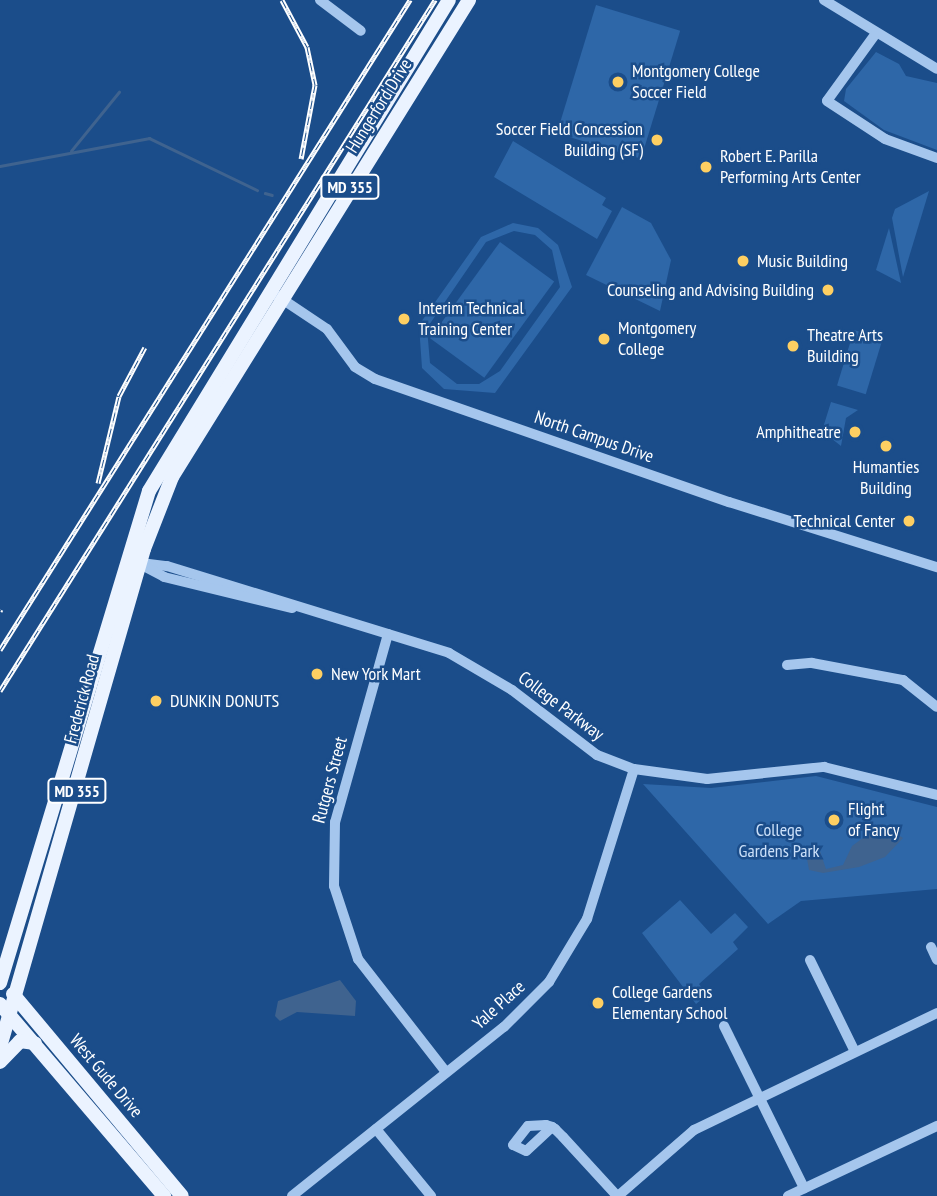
<!DOCTYPE html>
<html>
<head>
<meta charset="utf-8">
<style>
  body { margin:0 }
  #map { position:relative; width:937px; height:1196px; overflow:hidden; background:#1b4d8a; font-family:"PT Sans Narrow",sans-serif }
  div>[style] { position:absolute }
  [style*='--x'] { left:calc(var(--x)*1px); top:calc(var(--y)*1px); width:calc(var(--w)*1px); rotate:calc(var(--a)*1deg) }
  .green>* { inset:0; background:#2e67a8; transform-origin:0 0 }
  .water>* { inset:0; background:#3f638f }
  .stream>* { height:2.5px; margin:-1.25px; padding:0 1.25px; transform-origin:1.25px; border-radius:1.25px; background:#3f638f }
  .minor>* { height:10px; margin:-5px; padding:0 5px; transform-origin:5px; border-radius:5px; background:#a5c6ed }
  .major>* { height:14px; margin:-7px; padding:0 7px; transform-origin:7px; border-radius:7px; background:#ebf3ff }
  .rail>* { height:5px; margin-top:-2.5px; transform-origin:0; background:repeating-linear-gradient(90deg,#1b4d8a 0 8px,#fff 0 16px); box-sizing:border-box; border-block:2px solid #fff }
  .dots>* { width:19px; height:19px; translate:-50% -50%; box-sizing:border-box; border:4px solid #1b4d8a; border-radius:50% }
  span { translate:-50% -50%; white-space:nowrap; text-align:center; line-height:1.15; -webkit-text-stroke:5px #1b4d8a; paint-order:stroke }
  .shield-label span { padding:2px 5px; background:#1b4d8a; border:2px solid; border-radius:5px; -webkit-text-stroke-width:0 }
  .shield-label { font-size:16px; color:#fff; font-weight:700 }
  .poi-label { font-size:18px; color:#fff }
  .left { translate:0 -50%; text-align:left }
  .right { translate:-100% -50%; text-align:right }
  .street-label { font-size:18px; color:#fff }
  .park-label { font-size:18px; color:#cbe0f9 }
</style>
</head>
<body>
<div id="map">
  <div class="green">
    <div style="left:596px;top:5px;width:88px;height:134px;rotate:17deg"></div>
    <div style="clip-path:polygon(876px 52px,899px 64px,906px 76px,937px 83px,937px 150px,884px 130px,844px 101px,846px 89px)"></div>
    <div style="clip-path:polygon(513px 141px,606px 198px,602px 205px,612px 211px,597px 239px,494px 177px)"></div>
    <div style="clip-path:polygon(929px 191px,903px 277px,892px 218px,895px 209px)"></div>
    <div style="clip-path:polygon(622px 207px,651px 223px,671px 260px,660px 311px,586px 275px)"></div>
    <div style="clip-path:polygon(evenodd,513px 223px,538px 228px,558px 245px,572px 287px,495px 393px,444px 389px,422px 368px,419px 325px,481px 237px,513px 223px,514px 231px,535px 235px,552px 250px,560px 287px,500px 371px,479px 384px,457px 384px,430px 363px,427px 328px,486px 242px,514px 231px)"></div>
    <div style="clip-path:polygon(889px 228px,901px 283px,876px 270px)"></div>
    <div style="left:500px;top:242px;width:67px;height:119px;rotate:36deg"></div>
    <div style="left:854px;top:330px;width:30px;height:58px;rotate:17deg"></div>
    <div style="clip-path:polygon(831px 402px,858px 410px,846px 418px,841px 446px,822px 431px)"></div>
    <div style="clip-path:polygon(816px 776px,937px 807px,937px 889px,801px 901px,768px 924px,643px 784px,711px 788px)"></div>
    <div style="clip-path:polygon(680px 900px,711px 934px,735px 913px,748px 927px,733px 942px,738px 949px,699px 984px,707px 995px,696px 1004px,642px 933px)"></div>
  </div>
  <div class="water">
    <div style="clip-path:polygon(882px 824px,903px 838px,885px 857px,859px 867px,823px 873px,809px 870px,806px 853px,819px 848px,826px 869px,843px 865px,852px 846px)"></div>
    <div style="clip-path:polygon(340px 980px,356px 1001px,355px 1016px,297px 1012px,280px 1021px,275px 1016px,278px 1001px)"></div>
  </div>
  <div class="stream">
    <div style="--x:71;--y:151;--w:76;--a:-50.9"></div>
    <div style="--x:0;--y:166;--w:152;--a:-10.6"></div>
    <div style="--x:149;--y:138;--w:120;--a:25.7"></div>
    <div style="--x:265;--y:193;--w:7;--a:16"></div>
  </div>
  <div class="minor">
    <div style="--x:320;--y:0;--w:51;--a:37.1"></div>
    <div style="--x:824;--y:0;--w:132;--a:31.4"></div>
    <div style="--x:874;--y:36;--w:80;--a:125.9"></div>
    <div style="--x:827;--y:101;--w:69;--a:33.2"></div>
    <div style="--x:885;--y:139;--w:55;--a:20.1"></div>
    <div style="--x:276;--y:295;--w:61;--a:33.7"></div>
    <div style="--x:327;--y:329;--w:47;--a:53.6"></div>
    <div style="--x:355;--y:367;--w:23;--a:31"></div>
    <div style="--x:375;--y:379;--w:375;--a:19.2"></div>
    <div style="--x:729;--y:502;--w:218;--a:17.4"></div>
    <div style="--x:133;--y:562;--w:34;--a:7"></div>
    <div style="--x:167;--y:566;--w:295;--a:17.1"></div>
    <div style="--x:449;--y:653;--w:73;--a:30.4"></div>
    <div style="--x:512;--y:690;--w:107;--a:37.4"></div>
    <div style="--x:597;--y:755;--w:40;--a:21"></div>
    <div style="--x:634;--y:769;--w:74;--a:7.8"></div>
    <div style="--x:707;--y:779;--w:118;--a:-5.9"></div>
    <div style="--x:824;--y:767;--w:116;--a:13.9"></div>
    <div style="--x:140;--y:564;--w:27;--a:28"></div>
    <div style="--x:164;--y:577;--w:132;--a:13.6"></div>
    <div style="--x:388;--y:634;--w:195;--a:105.7"></div>
    <div style="--x:335;--y:822;--w:64;--a:90.9"></div>
    <div style="--x:334;--y:886;--w:77;--a:71.8"></div>
    <div style="--x:358;--y:959;--w:143;--a:52.1"></div>
    <div style="--x:787;--y:665;--w:25;--a:-5"></div>
    <div style="--x:812;--y:663;--w:93;--a:10.6"></div>
    <div style="--x:903;--y:680;--w:43;--a:38.5"></div>
    <div style="--x:931;--y:947;--w:14;--a:65"></div>
    <div style="--x:810;--y:960;--w:102;--a:63.9"></div>
    <div style="--x:724;--y:1026;--w:181;--a:63.7"></div>
    <div style="--x:552;--y:1127;--w:35;--a:137"></div>
    <div style="--x:526;--y:1151;--w:14;--a:-155"></div>
    <div style="--x:513;--y:1145;--w:24;--a:-52"></div>
    <div style="--x:528;--y:1126;--w:18;--a:-3"></div>
    <div style="--x:546;--y:1125;--w:6;--a:18"></div>
    <div style="--x:552;--y:1127;--w:4;--a:34"></div>
    <div style="--x:555;--y:1129;--w:11;--a:45"></div>
    <div style="--x:563;--y:1137;--w:80;--a:47.5"></div>
    <div style="--x:376;--y:1129;--w:87;--a:50.6"></div>
    <div style="--x:292;--y:1196;--w:271;--a:-38.6"></div>
    <div style="--x:504;--y:1027;--w:64;--a:-45"></div>
    <div style="--x:549;--y:982;--w:74;--a:-58.9"></div>
    <div style="--x:587;--y:919;--w:157;--a:-72.6"></div>
    <div style="--x:618;--y:1196;--w:101;--a:-41"></div>
    <div style="--x:694;--y:1130;--w:270;--a:-25.7"></div>
    <div style="--x:788;--y:1196;--w:165;--a:-25.2"></div>
  </div>
  <div class="major">
    <div style="--x:0;--y:983;--w:514;--a:-73.15"></div>
    <div style="--x:149;--y:491;--w:575;--a:-58.58"></div>
    <div style="--x:13;--y:994;--w:263;--a:50.1"></div>
    <div style="--x:0;--y:1004;--w:253;--a:49.5"></div>
    <div style="--x:0;--y:1047;--w:518;--a:-73.87"></div>
    <div style="--x:144;--y:549;--w:77;--a:-68.7"></div>
    <div style="--x:172;--y:477;--w:562;--a:-58.09"></div>
    <div style="--x:0;--y:1062;--w:29;--a:-46"></div>
    <div style="--x:20;--y:1041;--w:15;--a:8"></div>
  </div>
  <div class="rail">
    <div style="--x:282;--y:0;--w:53;--a:62"></div>
    <div style="--x:307;--y:47;--w:39;--a:78"></div>
    <div style="--x:315;--y:85;--w:75;--a:100.7"></div>
    <div style="--x:98;--y:483;--w:89;--a:-76.4"></div>
    <div style="--x:119;--y:396;--w:55;--a:-62"></div>
    <div style="--x:0;--y:611;--w:2;--a:-63"></div>
    <div style="--x:0;--y:650;--w:769;--a:-57.76"></div>
    <div style="--x:0;--y:691;--w:817;--a:-57.81"></div>
  </div>
  <div class="dots">
    <div style="left:618px;top:82px;background:#fecf62"></div>
    <div style="left:657px;top:140px;background:#fecf62"></div>
    <div style="left:706px;top:167px;background:#fecf62"></div>
    <div style="left:743px;top:261px;background:#fecf62"></div>
    <div style="left:828px;top:290px;background:#fecf62"></div>
    <div style="left:404px;top:319px;background:#fecf62"></div>
    <div style="left:604px;top:339px;background:#fecf62"></div>
    <div style="left:793px;top:346px;background:#fecf62"></div>
    <div style="left:855px;top:432px;background:#fecf62"></div>
    <div style="left:886px;top:446px;background:#fecf62"></div>
    <div style="left:909px;top:521px;background:#fecf62"></div>
    <div style="left:317px;top:674px;background:#fecf62"></div>
    <div style="left:156px;top:701px;background:#fecf62"></div>
    <div style="left:834px;top:820px;background:#fecf62"></div>
    <div style="left:598px;top:1003px;background:#fecf62"></div>
  </div>
  <div class="shield-label">
    <span style="left:350px;top:187px">MD 355</span>
    <span style="left:77px;top:791px">MD 355</span>
  </div>
  <div class="poi-label">
    <span class="left" style="left:632px;top:82px">Montgomery College<br>Soccer Field</span>
    <span class="right" style="left:643px;top:140px">Soccer Field Concession<br>Building (SF)</span>
    <span class="left" style="left:720px;top:167px">Robert E. Parilla<br>Performing Arts Center</span>
    <span class="left" style="left:757px;top:261px">Music Building</span>
    <span class="right" style="left:814px;top:290px">Counseling and Advising Building</span>
    <span class="left" style="left:418px;top:319px">Interim Technical<br>Training Center</span>
    <span class="left" style="left:618px;top:339px">Montgomery<br>College</span>
    <span class="left" style="left:807px;top:346px">Theatre Arts<br>Building</span>
    <span class="right" style="left:841px;top:432px">Amphitheatre</span>
    <span style="left:886px;top:478px">Humanties<br>Building</span>
    <span class="right" style="left:895px;top:521px">Technical Center</span>
    <span class="left" style="left:331px;top:674px">New York Mart</span>
    <span class="left" style="left:170px;top:701px">DUNKIN DONUTS</span>
    <span class="left" style="left:848px;top:820px">Flight<br>of Fancy</span>
    <span class="left" style="left:612px;top:1003px">College Gardens<br>Elementary School</span>
  </div>
  <div class="street-label">
    <span style="left:379px;top:106px;rotate:-58deg">Hungerford Drive</span>
    <span style="left:594px;top:437px;rotate:19deg">North Campus Drive</span>
    <span style="left:82px;top:699px;rotate:-75deg">Frederick Road</span>
    <span style="left:561px;top:706px;rotate:37deg">College Parkway</span>
    <span style="left:330px;top:780px;rotate:-75deg">Rutgers Street</span>
    <span style="left:499px;top:1005px;rotate:-42deg">Yale Place</span>
    <span style="left:106px;top:1076px;rotate:50deg">West Gude Drive</span>
  </div>
  <div class="park-label">
    <span style="left:779px;top:841px">College<br>Gardens Park</span>
  </div>
</div>
</body>
</html>
